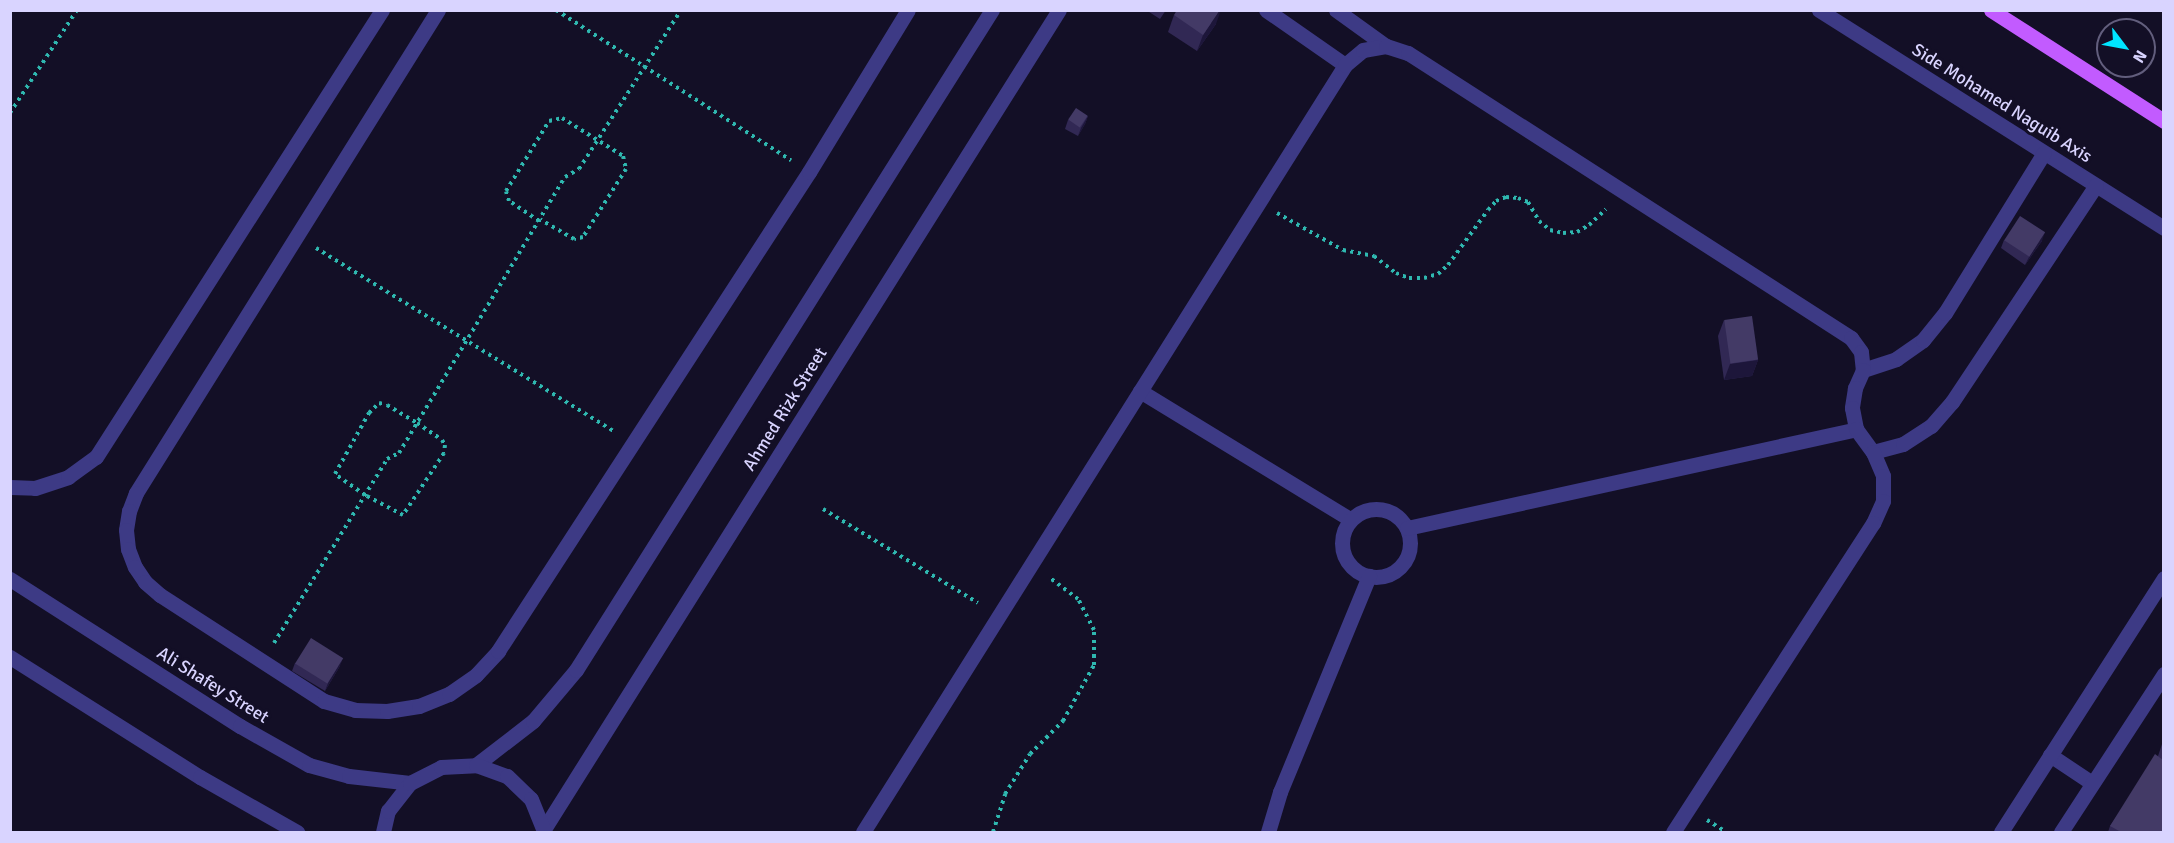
<!DOCTYPE html>
<html>
<head>
<meta charset="utf-8">
<style>
  body { margin:0 }
  #map { position:relative; width:2174px; height:843px; overflow:hidden; background:#130f26; font-family:Signika,sans-serif }
  div>[style] { position:absolute }
  [style*='--x'] { left:calc(var(--x)*1px); top:calc(var(--y)*1px); width:calc(var(--w)*1px); rotate:calc(var(--a)*1deg) }
  .path>* { height:4px; margin-top:-2px; transform-origin:0; background:repeating-linear-gradient(90deg,#2fb8b0 0 3px,transparent 0 7.5px) }
  .minor>* { height:15px; margin:-7.5px; padding:0 7.5px; transform-origin:7.5px; border-radius:7.5px; background:#3d3a85 }
  .minor>.ring { margin:-7.5px; padding:0; box-sizing:content-box; background:none; border:15px solid #3d3a85; border-radius:50% }
  .major>* { height:15px; margin:-7.5px; padding:0 7.5px; transform-origin:7.5px; border-radius:7.5px; background:#c25bff }
  .wall>* { inset:0; background:#312854 }
  .shaded-wall>* { inset:0; background:#1d163a }
  .building>* { inset:0; background:#433a66; transform-origin:0 0 }
  span { translate:-50% -50%; white-space:nowrap; text-align:center; line-height:1.15; -webkit-text-stroke:6px #130f26; paint-order:stroke }
  .street-label { font-size:18px; color:#d9d4ff }
  .frame { position:absolute; inset:0; border:12px solid #d9d4ff; pointer-events:none }
  .north { position:absolute; left:2096px; top:18px; width:60px; height:60px; box-sizing:border-box; background:#130f26; border:2px solid #625e7d; border-radius:50%; rotate:122deg; font-size:16px; font-weight:700; line-height:24px; text-align:center; color:#d9d4ff }
  .north::after { content:''; display:block; margin:auto; width:21px; height:27px; background:#00e5ff; clip-path:polygon(50% 0,100% 100%,50% 72%,0 100%) }
</style>
</head>
<body>
<div id="map">
  <div class="path">
    <div style="--x:556;--y:10;--w:279;--a:32.6"></div>
    <div style="--x:10;--y:113;--w:123;--a:-57"></div>
    <div style="--x:1277;--y:213;--w:76;--a:29.3"></div>
    <div style="--x:1343;--y:250;--w:32;--a:11"></div>
    <div style="--x:1374;--y:256;--w:28;--a:38"></div>
    <div style="--x:1396;--y:273;--w:14;--a:21"></div>
    <div style="--x:1409;--y:278;--w:15;--a:0"></div>
    <div style="--x:1424;--y:278;--w:15;--a:-16"></div>
    <div style="--x:1438;--y:274;--w:13;--a:-42"></div>
    <div style="--x:1448;--y:265;--w:68;--a:-54"></div>
    <div style="--x:1488;--y:210;--w:12;--a:-48"></div>
    <div style="--x:1496;--y:201;--w:11;--a:-22"></div>
    <div style="--x:1506;--y:197;--w:12;--a:5"></div>
    <div style="--x:1518;--y:198;--w:11;--a:22"></div>
    <div style="--x:1528;--y:202;--w:22;--a:60"></div>
    <div style="--x:1539;--y:221;--w:14;--a:39"></div>
    <div style="--x:1550;--y:230;--w:13;--a:13"></div>
    <div style="--x:1563;--y:233;--w:14;--a:-4"></div>
    <div style="--x:1577;--y:232;--w:14;--a:-30"></div>
    <div style="--x:1589;--y:225;--w:23;--a:-43"></div>
    <div style="--x:539;--y:221;--w:36;--a:-146"></div>
    <div style="--x:509;--y:201;--w:10;--a:-107"></div>
    <div style="--x:506;--y:191;--w:82;--a:-58.4"></div>
    <div style="--x:549;--y:121;--w:13;--a:-13"></div>
    <div style="--x:562;--y:118;--w:72;--a:31.9"></div>
    <div style="--x:623;--y:156;--w:13;--a:77"></div>
    <div style="--x:626;--y:169;--w:80;--a:122.3"></div>
    <div style="--x:583;--y:237;--w:9;--a:167"></div>
    <div style="--x:574;--y:239;--w:39;--a:-150"></div>
    <div style="--x:316;--y:248;--w:349;--a:31.6"></div>
    <div style="--x:379;--y:403;--w:8;--a:14"></div>
    <div style="--x:387;--y:405;--w:35;--a:31"></div>
    <div style="--x:417;--y:423;--w:30;--a:34"></div>
    <div style="--x:442;--y:440;--w:6;--a:59"></div>
    <div style="--x:445;--y:445;--w:8;--a:97"></div>
    <div style="--x:444;--y:453;--w:74;--a:123.5"></div>
    <div style="--x:403;--y:515;--w:43;--a:-152.2"></div>
    <div style="--x:365;--y:495;--w:37;--a:-145"></div>
    <div style="--x:335;--y:474;--w:70;--a:-60.9"></div>
    <div style="--x:369;--y:413;--w:14;--a:-45"></div>
    <div style="--x:823;--y:509;--w:181;--a:31.2"></div>
    <div style="--x:274;--y:643;--w:216;--a:-58.4"></div>
    <div style="--x:387;--y:459;--w:13;--a:-27"></div>
    <div style="--x:399;--y:453;--w:322;--a:-59"></div>
    <div style="--x:565;--y:177;--w:16;--a:-30"></div>
    <div style="--x:579;--y:169;--w:189;--a:-57.3"></div>
    <div style="--x:1707;--y:820;--w:22;--a:32"></div>
    <div style="--x:993;--y:832;--w:40;--a:-72"></div>
    <div style="--x:1005;--y:794;--w:47;--a:-58"></div>
    <div style="--x:1030;--y:754;--w:47;--a:-45"></div>
    <div style="--x:1063;--y:721;--w:64;--a:-61"></div>
    <div style="--x:1094;--y:665;--w:35;--a:-90"></div>
    <div style="--x:1094;--y:630;--w:35;--a:-117"></div>
    <div style="--x:1078;--y:599;--w:36;--a:-143"></div>
  </div>
  <div class="minor">
    <div style="--x:438;--y:10;--w:570;--a:122.02"></div>
    <div style="--x:136;--y:493;--w:19;--a:111"></div>
    <div style="--x:129;--y:511;--w:19;--a:99"></div>
    <div style="--x:126;--y:530;--w:19;--a:84"></div>
    <div style="--x:128;--y:549;--w:19;--a:69"></div>
    <div style="--x:135;--y:567;--w:18;--a:56"></div>
    <div style="--x:145;--y:582;--w:20;--a:41"></div>
    <div style="--x:160;--y:595;--w:195;--a:32.9"></div>
    <div style="--x:324;--y:701;--w:32;--a:16"></div>
    <div style="--x:355;--y:710;--w:32;--a:2"></div>
    <div style="--x:387;--y:711;--w:32;--a:-9"></div>
    <div style="--x:419;--y:706;--w:32;--a:-22"></div>
    <div style="--x:449;--y:694;--w:33;--a:-35"></div>
    <div style="--x:476;--y:675;--w:33;--a:-47"></div>
    <div style="--x:498;--y:651;--w:571;--a:-57.01"></div>
    <div style="--x:809;--y:172;--w:190;--a:-58.6"></div>
    <div style="--x:1266;--y:10;--w:96;--a:34.8"></div>
    <div style="--x:1336;--y:10;--w:62;--a:35.8"></div>
    <div style="--x:1819;--y:10;--w:408;--a:32.3"></div>
    <div style="--x:1863;--y:370;--w:35;--a:-18"></div>
    <div style="--x:1896;--y:359;--w:33;--a:-35"></div>
    <div style="--x:1923;--y:340;--w:35;--a:-51"></div>
    <div style="--x:1945;--y:313;--w:188;--a:-58.3"></div>
    <div style="--x:1140;--y:391;--w:247;--a:31.4"></div>
    <div style="--x:1873;--y:452;--w:31;--a:-15"></div>
    <div style="--x:1903;--y:444;--w:33;--a:-33"></div>
    <div style="--x:1931;--y:426;--w:32;--a:-49"></div>
    <div style="--x:1952;--y:402;--w:260;--a:-56.4"></div>
    <div style="--x:10;--y:487;--w:25;--a:2"></div>
    <div style="--x:35;--y:488;--w:35;--a:-18"></div>
    <div style="--x:68;--y:477;--w:34;--a:-36"></div>
    <div style="--x:96;--y:457;--w:531;--a:-57.39"></div>
    <div class="ring" style="left:1342px;top:509px;width:53px;height:53px"></div>
    <div style="--x:1407;--y:528;--w:460;--a:-12.4"></div>
    <div style="--x:10;--y:579;--w:273;--a:32.6"></div>
    <div style="--x:240;--y:726;--w:79;--a:29.5"></div>
    <div style="--x:309;--y:765;--w:41;--a:15.4"></div>
    <div style="--x:349;--y:776;--w:61;--a:6.5"></div>
    <div style="--x:10;--y:657;--w:225;--a:32.3"></div>
    <div style="--x:200;--y:777;--w:112;--a:29.6"></div>
    <div style="--x:2050;--y:755;--w:50;--a:33.7"></div>
    <div style="--x:476;--y:765;--w:72;--a:-37.7"></div>
    <div style="--x:533;--y:721;--w:67;--a:-49.9"></div>
    <div style="--x:576;--y:670;--w:780;--a:-57.78"></div>
    <div style="--x:544;--y:829;--w:967;--a:-57.84"></div>
    <div style="--x:383;--y:832;--w:22;--a:-77"></div>
    <div style="--x:388;--y:811;--w:36;--a:-52"></div>
    <div style="--x:410;--y:783;--w:35;--a:-27"></div>
    <div style="--x:441;--y:767;--w:35;--a:-3"></div>
    <div style="--x:476;--y:765;--w:33;--a:20"></div>
    <div style="--x:507;--y:776;--w:33;--a:44"></div>
    <div style="--x:531;--y:799;--w:35;--a:68"></div>
    <div style="--x:863;--y:832;--w:906;--a:-57.85"></div>
    <div style="--x:1345;--y:65;--w:23;--a:-40"></div>
    <div style="--x:1363;--y:50;--w:23;--a:-10"></div>
    <div style="--x:1386;--y:46;--w:23;--a:18"></div>
    <div style="--x:1408;--y:53;--w:527;--a:32.75"></div>
    <div style="--x:1851;--y:338;--w:17;--a:54"></div>
    <div style="--x:1861;--y:352;--w:18;--a:84"></div>
    <div style="--x:1863;--y:370;--w:20;--a:114"></div>
    <div style="--x:1855;--y:388;--w:20;--a:99"></div>
    <div style="--x:1852;--y:408;--w:21;--a:79"></div>
    <div style="--x:1856;--y:429;--w:29;--a:54"></div>
    <div style="--x:1873;--y:452;--w:26;--a:67"></div>
    <div style="--x:1883;--y:476;--w:25;--a:90"></div>
    <div style="--x:1883;--y:501;--w:24;--a:114"></div>
    <div style="--x:1873;--y:523;--w:368;--a:122.9"></div>
    <div style="--x:1268;--y:832;--w:42;--a:-73.3"></div>
    <div style="--x:1280;--y:792;--w:234;--a:-67.6"></div>
    <div style="--x:2001;--y:832;--w:302;--a:-57.3"></div>
    <div style="--x:2061;--y:832;--w:189;--a:-56.9"></div>
  </div>
  <div class="major">
    <div style="--x:1991;--y:10;--w:206;--a:32.7"></div>
  </div>
  <div class="wall">
    <div style="clip-path:polygon(1146px 10px,1166px 10px,1160px 19px)"></div>
    <div style="clip-path:polygon(1174px 15px,1216px 24px,1197px 51px,1168px 32px)"></div>
    <div style="clip-path:polygon(1088px 116px,1085px 124px,1078px 136px,1065px 129px,1068px 120px)"></div>
    <div style="clip-path:polygon(2004px 240px,2042px 241px,2025px 265px,2001px 248px)"></div>
    <div style="clip-path:polygon(1724px 320px,1758px 360px,1752px 376px,1724px 380px,1718px 336px)"></div>
    <div style="clip-path:polygon(295px 663px,340px 666px,325px 691px,292px 671px)"></div>
    <div style="clip-path:polygon(2163px 741px,2163px 832px,2108px 832px,2110px 826px,2158px 756px)"></div>
  </div>
  <div class="shaded-wall">
    <div style="clip-path:polygon(1220px 10px,1221px 10px,1216px 24px,1197px 51px,1203px 35px)"></div>
    <div style="clip-path:polygon(1088px 116px,1085px 124px,1078px 136px,1081px 128px)"></div>
    <div style="clip-path:polygon(2045px 232px,2042px 241px,2025px 265px,2029px 257px)"></div>
    <div style="clip-path:polygon(1758px 360px,1752px 376px,1724px 380px,1730px 364px)"></div>
    <div style="clip-path:polygon(343px 658px,340px 666px,325px 691px,328px 683px)"></div>
  </div>
  <div class="building">
    <div style="clip-path:polygon(1177px 10px,1220px 10px,1203px 35px,1174px 15px)"></div>
    <div style="left:1076px;top:108px;width:14px;height:14px;rotate:34deg"></div>
    <div style="left:2020px;top:216px;width:30px;height:29px;rotate:33deg"></div>
    <div style="left:1752px;top:316px;width:44px;height:28px;rotate:82deg"></div>
    <div style="left:311px;top:638px;width:38px;height:30px;rotate:32deg"></div>
    <div style="clip-path:polygon(2155px 754px,2163px 760px,2163px 832px,2121px 832px,2110px 826px)"></div>
  </div>
  <div class="street-label">
    <span style="left:2002px;top:103px;rotate:32deg">Side Mohamed Naguib Axis</span>
    <span style="left:785px;top:409px;rotate:-58deg">Ahmed Rizk Street</span>
    <span style="left:213px;top:685px;rotate:32deg">Ali Shafey Street</span>
  </div>
  <div class="frame"></div>
  <div class="north">N</div>
</div>
</body>
</html>
